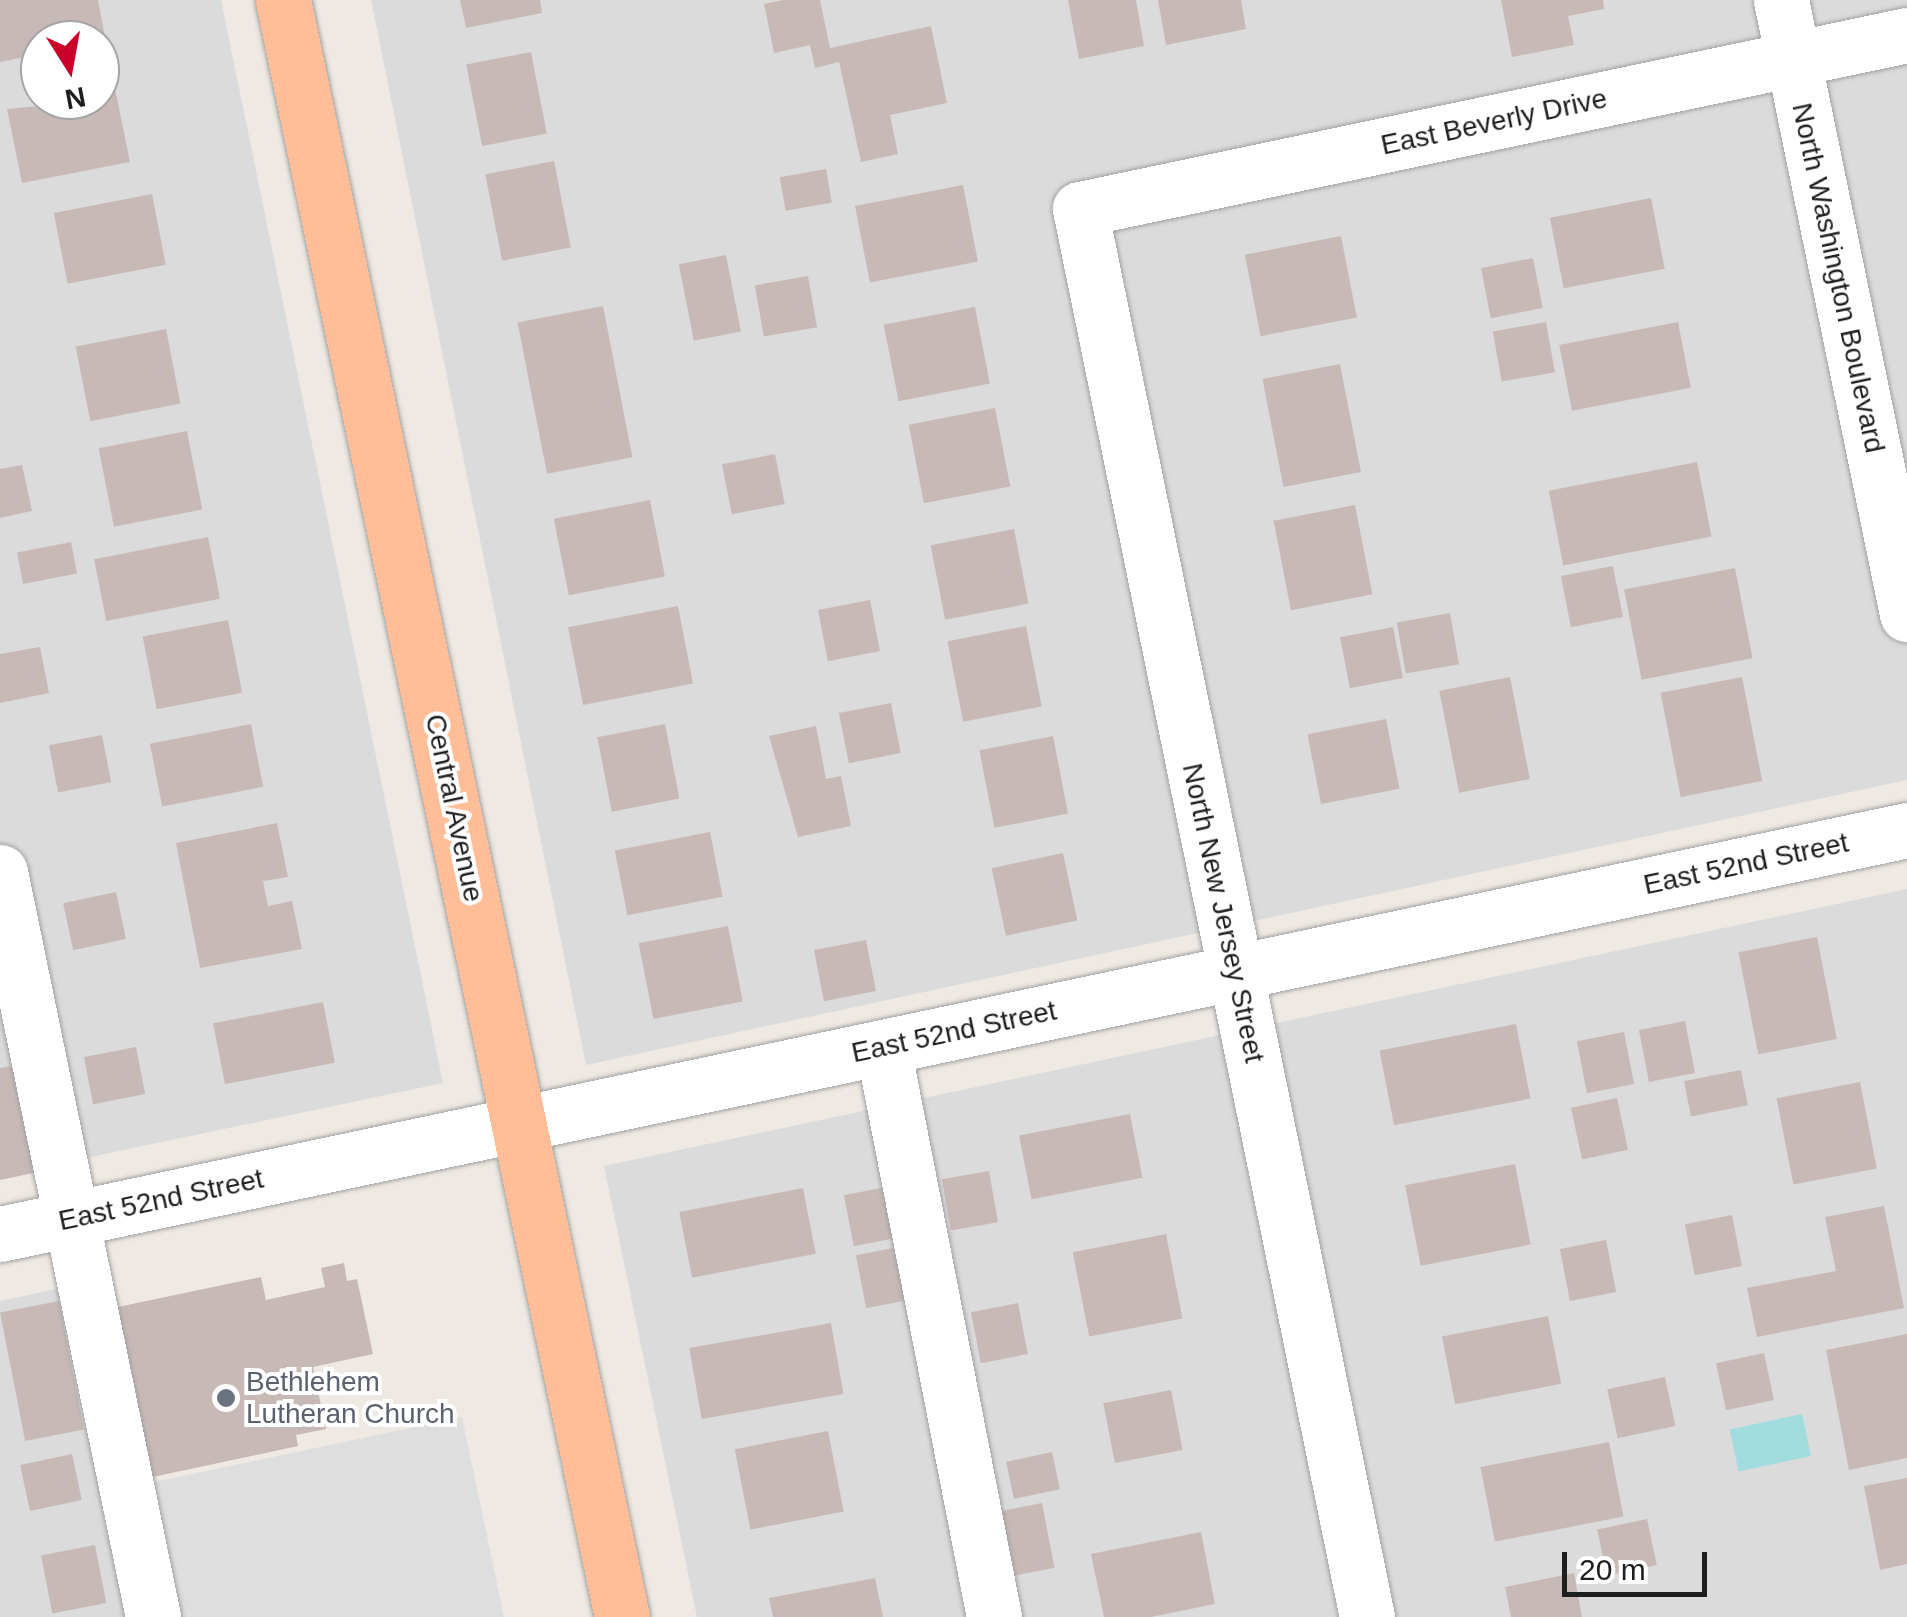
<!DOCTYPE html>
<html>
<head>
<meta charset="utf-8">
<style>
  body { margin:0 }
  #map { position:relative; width:1907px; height:1617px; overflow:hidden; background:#efe9e3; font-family:Helvetica,sans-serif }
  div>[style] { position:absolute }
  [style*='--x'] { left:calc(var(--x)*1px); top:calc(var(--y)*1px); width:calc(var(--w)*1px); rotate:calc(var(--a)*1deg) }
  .residential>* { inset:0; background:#dcdbdb }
  .parking>* { inset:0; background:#dedede }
  .water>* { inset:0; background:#a1dddf; transform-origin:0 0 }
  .building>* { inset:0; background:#c7bab6; transform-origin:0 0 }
  .roads { filter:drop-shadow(0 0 2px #a2a2a2) drop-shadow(0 0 2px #a2a2a2) }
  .minor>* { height:55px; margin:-27.5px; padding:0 27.5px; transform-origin:27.5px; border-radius:27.5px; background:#fff }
  .major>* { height:55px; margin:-27.5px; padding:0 27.5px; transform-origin:27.5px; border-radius:27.5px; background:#ffbe98 }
  .dots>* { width:28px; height:28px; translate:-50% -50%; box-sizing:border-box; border:5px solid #fff; border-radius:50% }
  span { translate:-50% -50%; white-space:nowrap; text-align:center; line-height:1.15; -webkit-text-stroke:8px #fff; paint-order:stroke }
  .street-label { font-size:28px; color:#1e1e1e }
  .worship-label { font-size:28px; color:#5b616d }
  .left { translate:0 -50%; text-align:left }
  .north { position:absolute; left:20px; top:20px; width:100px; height:100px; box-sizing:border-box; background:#fff; border:2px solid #a5a5a5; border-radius:50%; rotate:169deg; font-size:28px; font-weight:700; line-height:40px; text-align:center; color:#1e1e1e }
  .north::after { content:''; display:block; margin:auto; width:35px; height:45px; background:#cb0029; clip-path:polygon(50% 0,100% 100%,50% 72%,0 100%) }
  .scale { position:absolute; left:1562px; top:1552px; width:145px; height:45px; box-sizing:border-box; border:5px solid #1e1e1e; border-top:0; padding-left:12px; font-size:30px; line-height:35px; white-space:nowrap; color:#1e1e1e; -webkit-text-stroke:8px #fff; paint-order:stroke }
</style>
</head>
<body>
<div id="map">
  <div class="residential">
    <div style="clip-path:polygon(evenodd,0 0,221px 0,443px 1083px,0 1176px,0 0,40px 40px,100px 40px,100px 100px,40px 100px,40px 40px)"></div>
    <div style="clip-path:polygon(371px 0,1907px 0,1907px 780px,586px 1065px)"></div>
    <div style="clip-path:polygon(1907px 889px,1907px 1617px,697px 1617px,604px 1166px)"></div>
    <div style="clip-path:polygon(75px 1285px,141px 1617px,0 1617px,0 1301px)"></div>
  </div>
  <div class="parking">
    <div style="clip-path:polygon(462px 1417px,504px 1617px,153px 1617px,126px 1488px)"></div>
  </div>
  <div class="water">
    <div style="left:1802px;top:1414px;width:43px;height:74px;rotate:78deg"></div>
  </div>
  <div class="building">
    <div style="clip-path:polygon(0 0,98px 0,106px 42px,40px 40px,40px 54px,0 62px)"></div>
    <div style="clip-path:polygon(460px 0,540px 0,542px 13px,466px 28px)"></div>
    <div style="clip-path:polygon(783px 0,820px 0,830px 48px,931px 26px,947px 103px,890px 115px,898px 154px,861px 162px,839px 62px,815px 68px,810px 45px,774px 53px,764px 4px)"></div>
    <div style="clip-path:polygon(1068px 0,1136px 0,1144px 46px,1079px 59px)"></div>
    <div style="clip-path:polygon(1158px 0,1241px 0,1246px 29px,1166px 45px)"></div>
    <div style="clip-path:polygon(1501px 0,1603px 0,1604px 9px,1568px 16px,1574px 45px,1512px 57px)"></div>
    <div style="left:531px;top:52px;width:83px;height:66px;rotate:79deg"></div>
    <div style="clip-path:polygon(115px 88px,130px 162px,22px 183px,7px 109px,100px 100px,100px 91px)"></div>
    <div style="left:554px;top:161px;width:88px;height:70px;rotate:79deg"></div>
    <div style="left:826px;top:169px;width:34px;height:47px;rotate:80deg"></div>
    <div style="left:963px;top:185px;width:78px;height:110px;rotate:79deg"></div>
    <div style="left:152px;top:194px;width:72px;height:100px;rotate:79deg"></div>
    <div style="left:1651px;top:198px;width:72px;height:103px;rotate:79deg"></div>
    <div style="left:1341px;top:236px;width:83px;height:98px;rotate:79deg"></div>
    <div style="left:726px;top:255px;width:78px;height:48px;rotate:79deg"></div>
    <div style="left:1533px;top:258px;width:51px;height:53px;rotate:79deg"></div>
    <div style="left:808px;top:276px;width:52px;height:54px;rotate:80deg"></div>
    <div style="left:603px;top:306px;width:154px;height:87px;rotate:79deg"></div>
    <div style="left:975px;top:307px;width:78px;height:93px;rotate:79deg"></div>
    <div style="left:1546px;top:322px;width:51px;height:54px;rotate:80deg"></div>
    <div style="left:1678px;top:322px;width:67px;height:121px;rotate:79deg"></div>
    <div style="left:166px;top:329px;width:76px;height:92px;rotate:79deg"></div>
    <div style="left:1340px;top:364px;width:110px;height:79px;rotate:79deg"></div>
    <div style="left:995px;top:408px;width:80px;height:88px;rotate:79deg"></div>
    <div style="left:187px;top:431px;width:80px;height:90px;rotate:79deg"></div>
    <div style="left:775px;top:454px;width:51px;height:54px;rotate:79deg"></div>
    <div style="left:1697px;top:462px;width:76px;height:151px;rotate:79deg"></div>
    <div style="clip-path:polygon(22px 465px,32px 511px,0 518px,0 469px)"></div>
    <div style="left:650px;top:500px;width:78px;height:98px;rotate:79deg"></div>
    <div style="left:1355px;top:505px;width:91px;height:83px;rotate:79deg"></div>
    <div style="left:1014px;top:529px;width:76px;height:85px;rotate:79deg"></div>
    <div style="left:208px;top:537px;width:63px;height:116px;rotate:79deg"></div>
    <div style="left:71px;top:542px;width:32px;height:55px;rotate:79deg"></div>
    <div style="left:1613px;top:566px;width:52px;height:53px;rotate:79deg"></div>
    <div style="left:1735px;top:568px;width:92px;height:113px;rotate:79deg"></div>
    <div style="left:870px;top:600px;width:52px;height:53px;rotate:79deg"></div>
    <div style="left:678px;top:606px;width:79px;height:112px;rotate:79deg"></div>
    <div style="left:1450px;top:613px;width:52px;height:54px;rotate:80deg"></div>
    <div style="left:228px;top:620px;width:74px;height:87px;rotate:79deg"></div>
    <div style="left:1026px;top:626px;width:82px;height:80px;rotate:79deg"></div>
    <div style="left:1393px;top:627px;width:52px;height:54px;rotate:79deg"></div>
    <div style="clip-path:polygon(40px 647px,49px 693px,0 703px,0 654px)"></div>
    <div style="left:1510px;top:677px;width:104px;height:72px;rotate:79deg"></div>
    <div style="left:1742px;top:677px;width:106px;height:83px;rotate:79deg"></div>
    <div style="left:891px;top:703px;width:51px;height:53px;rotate:79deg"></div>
    <div style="left:1386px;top:719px;width:71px;height:80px;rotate:79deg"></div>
    <div style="left:251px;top:724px;width:64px;height:103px;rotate:79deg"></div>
    <div style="left:665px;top:724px;width:76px;height:69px;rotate:79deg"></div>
    <div style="clip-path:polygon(816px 726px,826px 779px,841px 776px,851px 826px,798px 837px,769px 736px)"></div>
    <div style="left:102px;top:735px;width:48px;height:54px;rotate:79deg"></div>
    <div style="left:1053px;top:736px;width:79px;height:75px;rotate:79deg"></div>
    <div style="clip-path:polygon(277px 823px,288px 877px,263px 881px,268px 906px,292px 901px,302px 949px,200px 968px,176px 843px)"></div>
    <div style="left:710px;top:832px;width:66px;height:97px;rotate:79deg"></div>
    <div style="left:1063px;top:853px;width:69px;height:73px;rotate:78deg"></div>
    <div style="left:116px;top:892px;width:48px;height:54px;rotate:78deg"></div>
    <div style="left:728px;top:926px;width:77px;height:91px;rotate:79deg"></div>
    <div style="left:1817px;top:937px;width:104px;height:80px;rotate:79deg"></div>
    <div style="left:866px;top:940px;width:52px;height:53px;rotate:79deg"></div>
    <div style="left:323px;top:1002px;width:62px;height:112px;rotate:79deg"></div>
    <div style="left:1685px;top:1021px;width:53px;height:47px;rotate:79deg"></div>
    <div style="left:1516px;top:1024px;width:76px;height:139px;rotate:79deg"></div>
    <div style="left:1624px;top:1032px;width:53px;height:48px;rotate:79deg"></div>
    <div style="left:136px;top:1047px;width:48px;height:53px;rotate:79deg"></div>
    <div style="clip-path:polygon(17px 1065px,38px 1172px,0 1180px,0 1068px)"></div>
    <div style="left:1741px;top:1070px;width:36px;height:58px;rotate:79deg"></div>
    <div style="left:1860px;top:1082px;width:88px;height:85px;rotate:79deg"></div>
    <div style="left:1617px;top:1098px;width:53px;height:47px;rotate:78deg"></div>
    <div style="left:1130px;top:1114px;width:65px;height:113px;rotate:79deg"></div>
    <div style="left:1515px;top:1164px;width:82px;height:112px;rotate:79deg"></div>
    <div style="left:989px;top:1171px;width:52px;height:48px;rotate:80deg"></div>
    <div style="left:891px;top:1186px;width:52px;height:48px;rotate:79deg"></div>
    <div style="left:803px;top:1188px;width:67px;height:126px;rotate:79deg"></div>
    <div style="clip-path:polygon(1884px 1206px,1904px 1308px,1757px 1337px,1747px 1288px,1836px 1271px,1825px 1217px)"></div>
    <div style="left:1732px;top:1215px;width:52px;height:48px;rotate:79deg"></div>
    <div style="left:1166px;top:1234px;width:86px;height:95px;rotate:79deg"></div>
    <div style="left:1606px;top:1240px;width:53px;height:47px;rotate:79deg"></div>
    <div style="left:903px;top:1246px;width:54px;height:48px;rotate:79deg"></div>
    <div style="clip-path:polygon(344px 1263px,347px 1281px,357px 1279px,373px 1354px,313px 1367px,326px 1429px,296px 1435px,298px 1446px,148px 1478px,113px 1308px,261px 1277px,266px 1300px,325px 1287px,321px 1268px)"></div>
    <div style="left:59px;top:1301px;width:131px;height:60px;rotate:79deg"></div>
    <div style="left:1018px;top:1303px;width:52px;height:48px;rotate:79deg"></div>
    <div style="left:1548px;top:1316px;width:69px;height:108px;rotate:79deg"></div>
    <div style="left:831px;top:1323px;width:72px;height:144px;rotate:80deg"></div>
    <div style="clip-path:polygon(1907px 1334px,1907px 1458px,1849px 1470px,1826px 1350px)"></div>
    <div style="left:1764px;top:1353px;width:48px;height:49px;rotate:78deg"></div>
    <div style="left:1665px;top:1377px;width:50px;height:59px;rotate:78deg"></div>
    <div style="left:1171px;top:1390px;width:61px;height:69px;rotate:79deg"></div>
    <div style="left:828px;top:1431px;width:82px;height:95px;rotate:79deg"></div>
    <div style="left:1609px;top:1442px;width:76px;height:131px;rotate:79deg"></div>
    <div style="left:1052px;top:1452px;width:38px;height:47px;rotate:78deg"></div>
    <div style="left:72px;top:1454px;width:47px;height:53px;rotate:78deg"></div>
    <div style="clip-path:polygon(1907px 1478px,1907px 1564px,1880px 1570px,1864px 1486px)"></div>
    <div style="left:1042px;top:1503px;width:66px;height:48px;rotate:79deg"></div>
    <div style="left:1647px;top:1519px;width:47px;height:51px;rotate:78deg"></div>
    <div style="clip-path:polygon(1201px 1532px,1215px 1604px,1151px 1617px,1104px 1617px,1091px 1554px)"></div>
    <div style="left:95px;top:1545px;width:59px;height:55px;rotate:79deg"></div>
    <div style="clip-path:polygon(1574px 1573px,1582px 1617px,1511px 1617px,1505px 1587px)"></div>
    <div style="clip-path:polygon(875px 1578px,883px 1617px,773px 1617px,769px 1598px)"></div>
  </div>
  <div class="roads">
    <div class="minor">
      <div style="--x:1781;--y:0;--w:627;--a:78.4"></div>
      <div style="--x:0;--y:872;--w:761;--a:78.39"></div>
      <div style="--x:883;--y:1048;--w:580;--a:78.96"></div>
      <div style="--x:0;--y:1234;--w:1949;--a:-11.96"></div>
      <div style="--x:1367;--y:1617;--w:1437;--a:-101.52"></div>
      <div style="--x:1080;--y:209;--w:845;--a:-11.88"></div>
    </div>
    <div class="major">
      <div style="--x:283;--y:0;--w:1652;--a:78.16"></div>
    </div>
  </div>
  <div class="dots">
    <div style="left:226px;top:1398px;background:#6b7280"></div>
  </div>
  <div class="street-label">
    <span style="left:1494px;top:122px;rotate:-12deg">East Beverly Drive</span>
    <span style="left:1838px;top:278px;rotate:78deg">North Washington Boulevard</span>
    <span style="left:454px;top:808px;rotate:78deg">Central Avenue</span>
    <span style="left:1746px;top:864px;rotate:-12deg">East 52nd Street</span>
    <span style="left:1223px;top:913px;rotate:78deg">North New Jersey Street</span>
    <span style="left:954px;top:1032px;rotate:-12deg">East 52nd Street</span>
    <span style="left:161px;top:1200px;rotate:-12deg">East 52nd Street</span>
  </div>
  <div class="worship-label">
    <span class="left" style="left:246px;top:1398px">Bethlehem<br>Lutheran Church</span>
  </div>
  <div class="north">N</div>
  <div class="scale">20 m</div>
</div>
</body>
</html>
